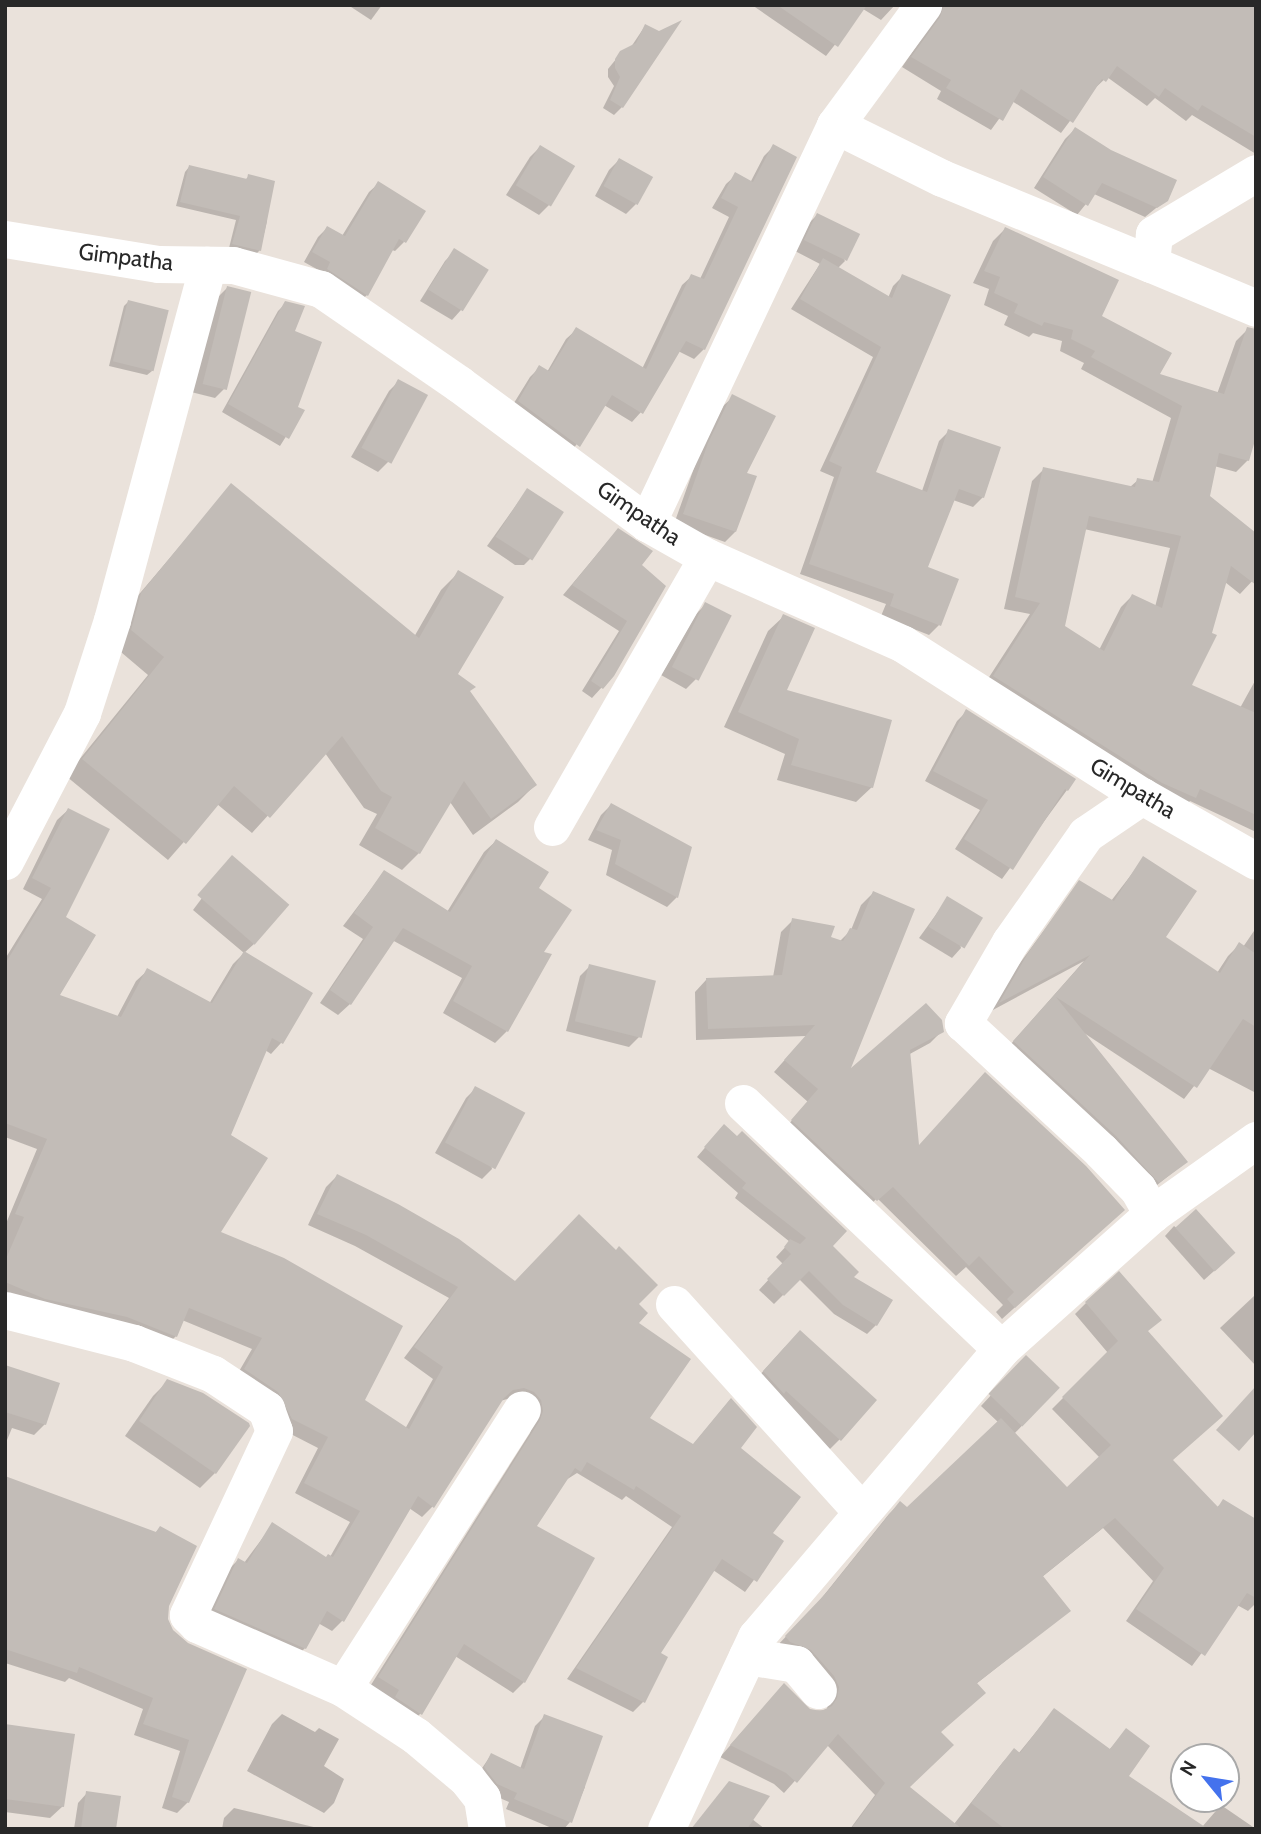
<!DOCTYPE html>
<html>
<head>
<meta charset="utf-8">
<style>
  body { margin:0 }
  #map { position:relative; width:1261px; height:1834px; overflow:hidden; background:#eae2db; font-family:Cabin,sans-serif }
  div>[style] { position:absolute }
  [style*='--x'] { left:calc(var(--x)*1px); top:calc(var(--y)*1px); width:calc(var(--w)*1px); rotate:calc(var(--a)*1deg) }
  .shadow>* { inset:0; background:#0003 }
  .building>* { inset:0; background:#c2bcb7; transform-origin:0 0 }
  .minor>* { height:37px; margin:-18.5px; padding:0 18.5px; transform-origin:18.5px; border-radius:18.5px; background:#fff }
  span { translate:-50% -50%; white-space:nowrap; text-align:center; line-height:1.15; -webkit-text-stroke:5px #fff; paint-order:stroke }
  .street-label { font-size:23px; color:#282828 }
  .frame { position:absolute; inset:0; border:7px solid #282828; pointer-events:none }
  .north { position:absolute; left:1170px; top:1743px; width:70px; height:70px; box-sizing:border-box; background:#fff; border:2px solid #a9a9a9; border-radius:50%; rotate:300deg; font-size:19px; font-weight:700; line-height:28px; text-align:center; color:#282828 }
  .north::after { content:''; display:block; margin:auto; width:24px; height:32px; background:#4472ed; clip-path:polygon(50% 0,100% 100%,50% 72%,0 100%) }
</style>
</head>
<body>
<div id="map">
  <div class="shadow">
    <div style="clip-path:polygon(348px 5px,382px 5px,371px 20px)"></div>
    <div style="clip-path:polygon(752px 5px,895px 5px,881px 20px,863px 9px,826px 56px)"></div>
    <div style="clip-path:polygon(931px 5px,1256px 5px,1256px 154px,1192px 115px,1186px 121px,1155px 98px,1147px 106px,1107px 77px,1093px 90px,1061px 133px,1012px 101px,991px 130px,937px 99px,941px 91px,902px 67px,934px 20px)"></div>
    <div style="clip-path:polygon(645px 26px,622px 107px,614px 115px,603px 108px,614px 86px,608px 77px,608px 69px,621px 53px,631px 47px)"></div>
    <div style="clip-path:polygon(1075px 129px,1166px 200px,1145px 217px,1094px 194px,1077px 215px,1034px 188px,1065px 139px)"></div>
    <div style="clip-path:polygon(774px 146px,704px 349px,694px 359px,678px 351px,641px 412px,632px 422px,604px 405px,569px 455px,509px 411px,530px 377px,540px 367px,547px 372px,566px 339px,576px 330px,642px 369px,682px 285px,692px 276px,700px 279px,729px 217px,712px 208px,726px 184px,736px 175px,750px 183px,764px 156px)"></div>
    <div style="clip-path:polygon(540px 147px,572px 167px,549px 205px,539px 215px,506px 195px,530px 157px)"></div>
    <div style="clip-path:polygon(619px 160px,636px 204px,626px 214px,595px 196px,609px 170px)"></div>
    <div style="clip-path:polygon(189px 167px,244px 181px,249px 176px,264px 220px,267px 221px,260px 250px,255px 255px,229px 248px,236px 220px,176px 206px,185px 172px)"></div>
    <div style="clip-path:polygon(379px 183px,404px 242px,395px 251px,392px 250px,367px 295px,357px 304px,322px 272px,304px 262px,318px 237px,327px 228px,342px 236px,369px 192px)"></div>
    <div style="clip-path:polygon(817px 215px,845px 261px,837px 269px,888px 298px,893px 286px,903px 276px,873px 473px,922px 491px,939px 441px,949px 431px,983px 497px,973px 507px,953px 500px,926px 568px,939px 625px,929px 635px,881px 616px,886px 604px,800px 574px,834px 477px,820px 471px,873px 357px,791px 309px,820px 264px,795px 251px,807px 225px)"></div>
    <div style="clip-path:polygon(evenodd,1005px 229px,1158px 375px,1217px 394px,1236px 341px,1248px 329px,1248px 460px,1236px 472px,1214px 466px,1208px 496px,1256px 577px,1240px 594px,1225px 582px,1189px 686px,1240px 708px,1256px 679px,1256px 832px,1190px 801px,1182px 809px,982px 688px,1030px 614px,1004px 609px,1032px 481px,1044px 469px,1130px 487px,1138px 480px,1152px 483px,1171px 418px,1081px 369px,1084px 363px,1060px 351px,1062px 341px,1033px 333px,1029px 337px,1004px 325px,1008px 316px,984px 305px,989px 289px,973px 283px,993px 241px,1005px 229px,1084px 529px,1170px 548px,1155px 607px,1132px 596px,1121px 607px,1099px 650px,1063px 626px,1084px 529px)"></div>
    <div style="clip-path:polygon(455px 251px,461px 310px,452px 320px,420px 301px,445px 261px)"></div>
    <div style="clip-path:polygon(227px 288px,224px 389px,215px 398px,191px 392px,218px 297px)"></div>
    <div style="clip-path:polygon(128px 302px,152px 371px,147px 375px,109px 366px,124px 306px)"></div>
    <div style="clip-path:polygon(286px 303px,293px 332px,296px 408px,302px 411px,280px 446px,222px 412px,278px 311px)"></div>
    <div style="clip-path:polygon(399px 381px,388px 462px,378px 472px,351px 457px,389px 391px)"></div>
    <div style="clip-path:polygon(733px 397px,745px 474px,754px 477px,735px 532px,725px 542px,674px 524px,699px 454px,723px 406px)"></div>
    <div style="clip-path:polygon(231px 486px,414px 637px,441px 590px,458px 573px,456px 674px,535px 785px,518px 802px,473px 835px,450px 802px,419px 853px,402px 870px,359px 845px,377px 814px,364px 808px,325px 753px,252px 833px,217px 804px,168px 860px,66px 776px,148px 675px,115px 647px,124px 612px)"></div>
    <div style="clip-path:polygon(527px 490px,535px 554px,524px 565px,515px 565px,487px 546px)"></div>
    <div style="clip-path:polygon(609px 540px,664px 586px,613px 675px,592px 698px,582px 691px,619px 631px,563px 595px)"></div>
    <div style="clip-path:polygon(706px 604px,696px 679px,686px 689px,661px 675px,696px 614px)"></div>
    <div style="clip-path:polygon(784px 616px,785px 692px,872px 787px,856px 802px,777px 780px,785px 754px,724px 727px,768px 631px)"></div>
    <div style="clip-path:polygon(967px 711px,1067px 790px,1002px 879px,955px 849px,980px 810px,925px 781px,957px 721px)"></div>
    <div style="clip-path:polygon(611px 805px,690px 847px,677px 897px,667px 907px,606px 875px,612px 850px,588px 840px,601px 815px)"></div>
    <div style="clip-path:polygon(68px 810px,57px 996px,117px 1017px,136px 981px,147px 971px,209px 1004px,233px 964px,244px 953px,193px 910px,232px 858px,254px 944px,244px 953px,311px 994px,281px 1043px,271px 1054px,265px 1050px,229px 1135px,219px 1233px,363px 1400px,405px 1429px,433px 1379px,404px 1358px,449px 1298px,355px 1246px,308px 1225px,326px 1187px,337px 1176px,515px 1283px,636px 1304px,647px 1419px,692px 1446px,730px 1400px,738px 1449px,770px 1534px,782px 1542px,745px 1592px,713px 1570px,658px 1654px,643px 1702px,633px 1712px,567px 1679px,672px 1527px,626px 1496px,622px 1500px,577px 1473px,566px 1480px,534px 1526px,593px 1558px,524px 1682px,513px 1693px,455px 1656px,420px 1714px,410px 1724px,369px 1688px,530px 1433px,533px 1421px,511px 1398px,500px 1401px,432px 1507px,422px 1517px,409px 1508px,342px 1621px,332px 1631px,318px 1623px,305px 1648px,294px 1659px,205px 1619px,228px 1570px,238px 1560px,244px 1563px,273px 1524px,326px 1559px,330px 1557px,350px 1522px,295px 1493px,318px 1448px,281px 1429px,234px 1380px,252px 1349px,182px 1320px,176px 1336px,165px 1347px,5px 1297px,5px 1226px,37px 1149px,5px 1137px,5px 959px,42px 899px,23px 889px,57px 820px)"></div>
    <div style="clip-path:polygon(496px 841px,537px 889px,541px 954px,507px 1031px,495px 1043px,443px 1013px,462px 978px,392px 940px,350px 1004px,338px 1015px,320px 1003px,363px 939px,343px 926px,384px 872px,447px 912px,484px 852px)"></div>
    <div style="clip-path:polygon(1144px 858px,1163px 938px,1217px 973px,1228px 956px,1239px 945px,1243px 947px,1256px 928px,1256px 1093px,1208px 1068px,1184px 1099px,1084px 1033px,1186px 1162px,1147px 1193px,1003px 1053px,1084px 961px,991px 1011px,1017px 967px,1079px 883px,1111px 901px)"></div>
    <div style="clip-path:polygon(873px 893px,846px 1074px,942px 1031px,930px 1043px,908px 1055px,918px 1148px,1111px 1221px,1002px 1319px,996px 1312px,1003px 1305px,966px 1267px,956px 1276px,877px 1198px,864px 1212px,781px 1133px,808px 1102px,774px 1072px,806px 1036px,696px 1040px,695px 992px,706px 980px,773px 977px,781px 932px,793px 920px,839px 942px,851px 930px,861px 905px)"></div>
    <div style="clip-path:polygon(948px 898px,961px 948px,952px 958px,919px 938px)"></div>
    <div style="clip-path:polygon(590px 966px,639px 1037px,629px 1047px,566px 1031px,580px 976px)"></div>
    <div style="clip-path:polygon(476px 1088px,492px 1169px,482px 1179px,435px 1153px,466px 1098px)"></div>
    <div style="clip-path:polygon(715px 1136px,830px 1246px,876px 1325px,867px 1334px,834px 1314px,799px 1279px,774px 1304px,759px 1290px,783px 1264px,776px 1257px,790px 1242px,735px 1198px,738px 1193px,697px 1157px)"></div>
    <div style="clip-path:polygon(1174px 1226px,1223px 1263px,1204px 1280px,1165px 1236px)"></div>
    <div style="clip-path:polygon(1254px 1296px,1256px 1298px,1256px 1366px,1220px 1328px)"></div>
    <div style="clip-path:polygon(1086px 1303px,1147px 1332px,1171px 1461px,1216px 1508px,1223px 1502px,1256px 1521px,1256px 1603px,1248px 1611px,1237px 1605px,1192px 1666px,1126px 1621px,1153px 1581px,1103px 1528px,1042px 1577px,1068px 1611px,976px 1684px,940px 1733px,908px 1788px,954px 1824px,1003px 1762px,1014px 1751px,1018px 1754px,1054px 1710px,1109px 1750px,1126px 1731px,1126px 1776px,1202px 1827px,1221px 1805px,1256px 1829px,850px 1829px,875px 1795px,827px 1745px,784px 1793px,774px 1784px,720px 1757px,773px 1697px,809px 1711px,827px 1710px,828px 1699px,775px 1648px,816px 1605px,889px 1514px,900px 1503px,907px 1510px,999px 1423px,981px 1406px,1017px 1367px,1058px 1388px,1014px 1434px,1067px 1490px,1100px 1458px,1052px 1409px,1108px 1353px,1075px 1314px)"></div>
    <div style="clip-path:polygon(785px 1347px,840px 1439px,825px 1454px,749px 1387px)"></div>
    <div style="clip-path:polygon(5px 1367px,45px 1424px,34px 1435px,12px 1428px,5px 1445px)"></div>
    <div style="clip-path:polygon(168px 1381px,215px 1473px,200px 1488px,125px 1436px,153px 1396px)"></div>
    <div style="clip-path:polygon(5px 1477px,155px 1533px,160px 1528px,166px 1620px,172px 1631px,187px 1644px,244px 1670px,188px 1802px,177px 1813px,162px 1808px,180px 1751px,134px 1735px,143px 1709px,69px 1678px,65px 1682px,5px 1663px)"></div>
    <div style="clip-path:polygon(282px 1714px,315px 1732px,319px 1728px,339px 1739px,324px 1766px,344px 1779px,334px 1803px,324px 1813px,247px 1771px,272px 1724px)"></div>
    <div style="clip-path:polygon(545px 1716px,585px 1787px,570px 1822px,564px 1829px,554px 1829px,506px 1809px,509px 1802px,488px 1793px,476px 1777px,491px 1755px,520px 1769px,535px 1726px)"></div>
    <div style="clip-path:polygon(5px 1726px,63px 1806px,50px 1818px,5px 1812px)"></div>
    <div style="clip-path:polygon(87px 1793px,115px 1829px,74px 1829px,78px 1803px)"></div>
    <div style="clip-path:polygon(234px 1808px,322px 1829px,222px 1829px,224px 1818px)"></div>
    <div style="clip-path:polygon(752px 1819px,765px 1829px,692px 1829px)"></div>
  </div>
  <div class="building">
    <div style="clip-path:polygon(777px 5px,867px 5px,838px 47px)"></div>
    <div style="clip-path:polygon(944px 5px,1256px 5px,1256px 137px,1202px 105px,1198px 111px,1165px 88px,1159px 97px,1117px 66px,1106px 82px,1102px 79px,1073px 123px,1021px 89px,1003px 121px,946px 88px,951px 80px,911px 57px,940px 17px)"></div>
    <div style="clip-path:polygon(682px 20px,623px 108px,610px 100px,620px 77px,615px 68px,615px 59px,620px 51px,636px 43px,645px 24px,659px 31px)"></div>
    <div style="clip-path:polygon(1075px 127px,1111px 150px,1177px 180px,1168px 201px,1157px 208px,1102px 183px,1088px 206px,1043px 177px)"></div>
    <div style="clip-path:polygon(773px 144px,797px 157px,705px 350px,686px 341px,643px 414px,612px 395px,580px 447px,518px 401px,539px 365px,549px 371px,576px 327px,646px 369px,691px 274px,704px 279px,738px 207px,721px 198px,735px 172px,753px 182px)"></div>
    <div style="left:540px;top:145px;width:41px;height:47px;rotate:31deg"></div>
    <div style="left:619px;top:158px;width:39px;height:32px;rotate:29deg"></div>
    <div style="clip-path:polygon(189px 165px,247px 179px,248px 174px,275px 181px,261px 251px,232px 244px,240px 216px,180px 202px)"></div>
    <div style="clip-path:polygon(378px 181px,426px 211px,406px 243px,399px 239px,368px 296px,327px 269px,330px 262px,312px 252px,327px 226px,345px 236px)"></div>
    <div style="left:817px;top:213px;width:48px;height:30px;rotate:26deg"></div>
    <div style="clip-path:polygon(evenodd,1005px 227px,1119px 280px,1102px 316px,1172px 353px,1160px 374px,1224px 394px,1247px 327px,1256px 329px,1256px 437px,1249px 461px,1219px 453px,1210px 496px,1256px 533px,1256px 585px,1231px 566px,1212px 633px,1217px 635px,1192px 685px,1256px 713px,1256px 815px,1200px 789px,1196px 798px,1162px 783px,993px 676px,1040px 603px,1015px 597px,1043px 467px,1135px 487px,1137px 478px,1159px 482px,1182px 406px,1091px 357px,1095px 351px,1071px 339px,1073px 330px,1044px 322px,1042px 326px,1014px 313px,1018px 304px,994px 293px,1000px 277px,984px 271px,1005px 227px,1089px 516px,1181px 536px,1162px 608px,1132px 594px,1104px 651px,1065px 626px,1089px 516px)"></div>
    <div style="left:454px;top:248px;width:41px;height:49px;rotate:32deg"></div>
    <div style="clip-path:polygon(823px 258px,892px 298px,902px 274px,951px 295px,876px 472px,927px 492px,948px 429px,1001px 447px,984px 498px,959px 489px,928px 567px,959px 579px,941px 626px,890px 606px,894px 594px,809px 564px,842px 467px,829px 461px,881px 347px,800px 299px)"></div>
    <div style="left:227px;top:286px;width:25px;height:101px;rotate:14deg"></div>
    <div style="left:128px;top:300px;width:42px;height:63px;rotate:14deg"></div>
    <div style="clip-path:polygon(285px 301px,305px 306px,295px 331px,322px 342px,298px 407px,305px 410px,289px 439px,228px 404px)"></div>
    <div style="left:398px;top:379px;width:34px;height:78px;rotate:28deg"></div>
    <div style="clip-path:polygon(732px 394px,776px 416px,747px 473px,757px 476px,736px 532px,683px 514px,708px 443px)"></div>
    <div style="clip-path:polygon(231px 483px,419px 638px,458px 570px,504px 597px,458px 674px,476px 687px,470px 691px,537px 785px,491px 819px,464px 781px,420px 854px,375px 828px,392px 797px,381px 791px,342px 736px,270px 818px,234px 786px,186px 844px,82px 759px,164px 657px,131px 630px,141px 593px)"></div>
    <div style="left:527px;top:488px;width:44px;height:58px;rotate:33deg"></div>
    <div style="clip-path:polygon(618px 528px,653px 551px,642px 565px,666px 586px,614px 676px,603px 689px,591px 681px,627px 621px,572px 585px)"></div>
    <div style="left:705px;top:602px;width:30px;height:73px;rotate:27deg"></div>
    <div style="clip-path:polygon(783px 614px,815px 628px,787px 690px,892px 720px,873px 788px,791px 765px,799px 739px,738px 712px)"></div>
    <div style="clip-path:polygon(966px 709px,1076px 779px,1068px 791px,1065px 789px,1013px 870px,964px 839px,988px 800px,933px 771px)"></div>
    <div style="clip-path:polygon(611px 803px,692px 847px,678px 898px,615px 864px,621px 840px,596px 830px)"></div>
    <div style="clip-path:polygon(68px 808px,110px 829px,66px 917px,96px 935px,60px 995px,121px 1017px,147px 968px,212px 1003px,244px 951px,313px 993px,283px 1044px,272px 1038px,231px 1135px,268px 1158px,221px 1232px,284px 1258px,403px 1326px,365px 1400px,409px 1429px,443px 1367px,414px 1347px,458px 1287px,366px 1235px,317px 1214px,337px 1174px,398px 1204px,459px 1239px,515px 1281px,579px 1214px,616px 1250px,619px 1246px,658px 1285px,639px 1304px,648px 1313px,639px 1323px,691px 1359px,650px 1418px,693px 1444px,731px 1398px,757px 1427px,741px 1448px,801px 1497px,773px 1533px,784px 1541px,757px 1582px,722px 1559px,661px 1653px,668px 1657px,645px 1703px,576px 1668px,681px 1516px,636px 1486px,634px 1490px,587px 1462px,581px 1472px,575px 1468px,537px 1526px,595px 1558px,525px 1683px,464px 1644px,422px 1715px,395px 1697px,399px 1690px,378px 1677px,540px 1420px,543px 1411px,541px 1400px,534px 1392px,524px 1388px,513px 1390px,504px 1398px,434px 1508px,418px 1496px,344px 1622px,327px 1611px,306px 1649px,214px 1609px,238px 1558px,247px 1563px,272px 1522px,326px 1557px,328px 1554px,333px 1557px,360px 1511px,304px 1483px,328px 1437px,292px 1419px,278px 1392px,244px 1369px,262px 1338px,189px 1308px,177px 1337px,127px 1317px,45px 1299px,5px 1282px,5px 1261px,24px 1217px,15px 1214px,47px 1139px,5px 1123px,5px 964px,51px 888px,32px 878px)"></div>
    <div style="clip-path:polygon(496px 839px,549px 872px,539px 888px,572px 910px,544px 952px,552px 954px,508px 1032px,453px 1001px,472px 966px,403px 928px,351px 1005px,330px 990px,373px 927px,354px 913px,384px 870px,450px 912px)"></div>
    <div style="left:232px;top:855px;width:76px;height:53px;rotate:41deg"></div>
    <div style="clip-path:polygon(1143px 856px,1197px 891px,1166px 937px,1220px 973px,1239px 942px,1256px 954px,1256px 1027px,1243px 1019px,1197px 1088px,1056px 997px,1188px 1162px,1159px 1183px,1116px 1136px,1013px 1041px,1090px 955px,999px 1003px,1028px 953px,1079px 880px,1114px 901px)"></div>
    <div style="clip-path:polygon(873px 891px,915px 909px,851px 1068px,926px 1003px,942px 1020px,944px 1032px,910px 1050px,919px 1145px,985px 1072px,1086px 1166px,1125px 1210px,1015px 1308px,1007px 1299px,1014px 1292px,979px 1256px,969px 1266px,893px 1187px,877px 1201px,791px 1120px,818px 1089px,784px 1060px,815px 1025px,708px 1029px,706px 978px,782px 975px,792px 918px,835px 926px,831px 937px,843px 941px,850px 928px,857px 930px)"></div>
    <div style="left:947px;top:896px;width:42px;height:36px;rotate:31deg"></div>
    <div style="left:589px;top:964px;width:69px;height:59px;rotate:14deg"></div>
    <div style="left:475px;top:1086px;width:57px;height:64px;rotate:28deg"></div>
    <div style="clip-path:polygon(724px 1124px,737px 1136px,742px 1131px,847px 1231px,833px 1246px,859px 1272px,854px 1277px,893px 1300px,877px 1326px,843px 1305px,809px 1271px,784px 1296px,767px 1279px,791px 1254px,784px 1247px,790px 1239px,800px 1244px,806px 1238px,742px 1188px,746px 1183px,704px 1147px)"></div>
    <div style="left:1196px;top:1209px;width:59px;height:28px;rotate:48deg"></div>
    <div style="clip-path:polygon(1119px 1271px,1162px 1320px,1148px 1331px,1223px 1416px,1173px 1460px,1218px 1507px,1223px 1499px,1256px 1519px,1256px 1598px,1247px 1593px,1205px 1656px,1136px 1609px,1164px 1568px,1115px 1518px,1043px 1576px,1071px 1611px,977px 1683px,986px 1693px,941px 1732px,954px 1745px,910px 1787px,962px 1829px,851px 1829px,885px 1783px,838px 1734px,797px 1783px,786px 1773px,730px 1745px,784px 1683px,810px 1709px,821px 1711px,832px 1706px,837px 1698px,839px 1687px,834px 1676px,811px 1650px,790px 1642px,785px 1636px,827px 1592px,900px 1501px,907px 1507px,1001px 1418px,1067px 1487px,1111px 1445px,1062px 1397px,1118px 1341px,1085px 1302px)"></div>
    <div style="clip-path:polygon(800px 1330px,877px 1400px,841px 1441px,786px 1391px,784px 1394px,763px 1371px)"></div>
    <div style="left:1026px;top:1355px;width:47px;height:54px;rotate:44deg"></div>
    <div style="clip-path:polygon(5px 1365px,60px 1383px,46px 1425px,5px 1412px)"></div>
    <div style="clip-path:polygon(167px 1379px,203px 1393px,249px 1423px,250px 1426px,216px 1474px,139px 1421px)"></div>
    <div style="clip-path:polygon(1256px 1386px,1256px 1432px,1239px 1451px,1216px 1430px)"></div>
    <div style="clip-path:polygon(5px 1476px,156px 1532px,160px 1526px,197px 1546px,169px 1606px,168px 1619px,173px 1630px,188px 1643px,247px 1669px,189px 1803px,172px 1797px,189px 1740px,143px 1724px,153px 1698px,79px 1667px,77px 1673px,5px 1649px)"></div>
    <div style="clip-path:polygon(1054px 1708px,1110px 1749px,1126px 1728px,1150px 1746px,1129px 1776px,1208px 1829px,1005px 1829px,971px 1803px,1014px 1748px,1020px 1753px)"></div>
    <div style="clip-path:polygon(544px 1714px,603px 1736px,572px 1823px,514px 1799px,517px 1793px,497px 1784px,484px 1767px,491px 1753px,524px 1769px)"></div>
    <div style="clip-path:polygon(5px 1724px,75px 1734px,64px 1807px,5px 1799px)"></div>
    <div style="clip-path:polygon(729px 1781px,770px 1796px,747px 1829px,691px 1829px)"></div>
    <div style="clip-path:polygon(86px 1791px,121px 1796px,116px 1829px,81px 1829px)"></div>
  </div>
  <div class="minor">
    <div style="--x:835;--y:125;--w:119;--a:26.4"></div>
    <div style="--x:942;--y:178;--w:226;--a:22.4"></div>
    <div style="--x:1256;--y:173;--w:119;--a:149.1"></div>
    <div style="--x:1154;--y:234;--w:30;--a:96"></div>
    <div style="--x:1151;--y:264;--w:114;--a:22.7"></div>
    <div style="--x:5;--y:239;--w:155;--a:9.3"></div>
    <div style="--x:158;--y:264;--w:75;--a:0.8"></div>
    <div style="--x:233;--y:265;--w:91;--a:15.3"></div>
    <div style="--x:321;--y:289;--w:168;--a:34.5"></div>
    <div style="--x:459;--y:384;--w:234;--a:36.5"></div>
    <div style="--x:647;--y:523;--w:69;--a:29.5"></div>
    <div style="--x:707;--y:557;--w:214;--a:23.9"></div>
    <div style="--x:903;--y:644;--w:283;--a:32.5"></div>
    <div style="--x:1142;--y:796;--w:131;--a:29.7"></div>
    <div style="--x:647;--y:523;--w:440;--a:-64.7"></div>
    <div style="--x:835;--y:125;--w:149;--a:-53.7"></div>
    <div style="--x:1142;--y:796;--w:68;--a:145.8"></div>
    <div style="--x:1086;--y:834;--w:132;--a:125.1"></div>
    <div style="--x:1010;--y:942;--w:94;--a:120.1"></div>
    <div style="--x:963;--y:1023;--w:188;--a:42.8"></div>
    <div style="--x:1101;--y:1151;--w:53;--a:45.8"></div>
    <div style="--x:1138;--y:1189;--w:29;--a:61"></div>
    <div style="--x:552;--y:827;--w:311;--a:-60.1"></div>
    <div style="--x:5;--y:861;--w:167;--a:-62.5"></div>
    <div style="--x:82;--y:713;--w:98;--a:-72.1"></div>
    <div style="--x:112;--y:620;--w:368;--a:-74.9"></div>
    <div style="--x:743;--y:1103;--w:356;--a:43.6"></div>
    <div style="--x:674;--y:1304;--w:280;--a:47.9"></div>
    <div style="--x:5;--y:1310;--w:133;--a:14.3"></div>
    <div style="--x:134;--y:1343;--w:85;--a:21.4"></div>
    <div style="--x:213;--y:1374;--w:64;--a:33.4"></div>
    <div style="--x:266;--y:1409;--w:23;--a:70"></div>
    <div style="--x:274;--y:1431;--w:203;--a:115.1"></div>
    <div style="--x:188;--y:1615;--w:13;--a:45"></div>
    <div style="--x:197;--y:1624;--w:159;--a:23.7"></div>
    <div style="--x:343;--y:1688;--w:87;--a:33.3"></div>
    <div style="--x:416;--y:1736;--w:67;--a:40.1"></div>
    <div style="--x:467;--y:1779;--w:24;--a:52"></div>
    <div style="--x:482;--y:1798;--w:31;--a:81"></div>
    <div style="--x:747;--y:1656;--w:50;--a:9.3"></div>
    <div style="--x:796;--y:1664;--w:34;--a:50"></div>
    <div style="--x:343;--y:1688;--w:331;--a:-57.3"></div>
    <div style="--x:666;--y:1829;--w:212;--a:-64.9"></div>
    <div style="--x:756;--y:1637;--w:378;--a:-49.6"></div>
    <div style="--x:1001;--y:1349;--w:203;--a:-41.8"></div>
    <div style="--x:1152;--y:1214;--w:128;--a:-35.4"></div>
  </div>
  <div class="street-label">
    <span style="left:126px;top:257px;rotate:7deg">Gimpatha</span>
    <span style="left:639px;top:513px;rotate:34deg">Gimpatha</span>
    <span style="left:1133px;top:788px;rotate:31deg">Gimpatha</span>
  </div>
  <div class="frame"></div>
  <div class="north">N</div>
</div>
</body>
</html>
